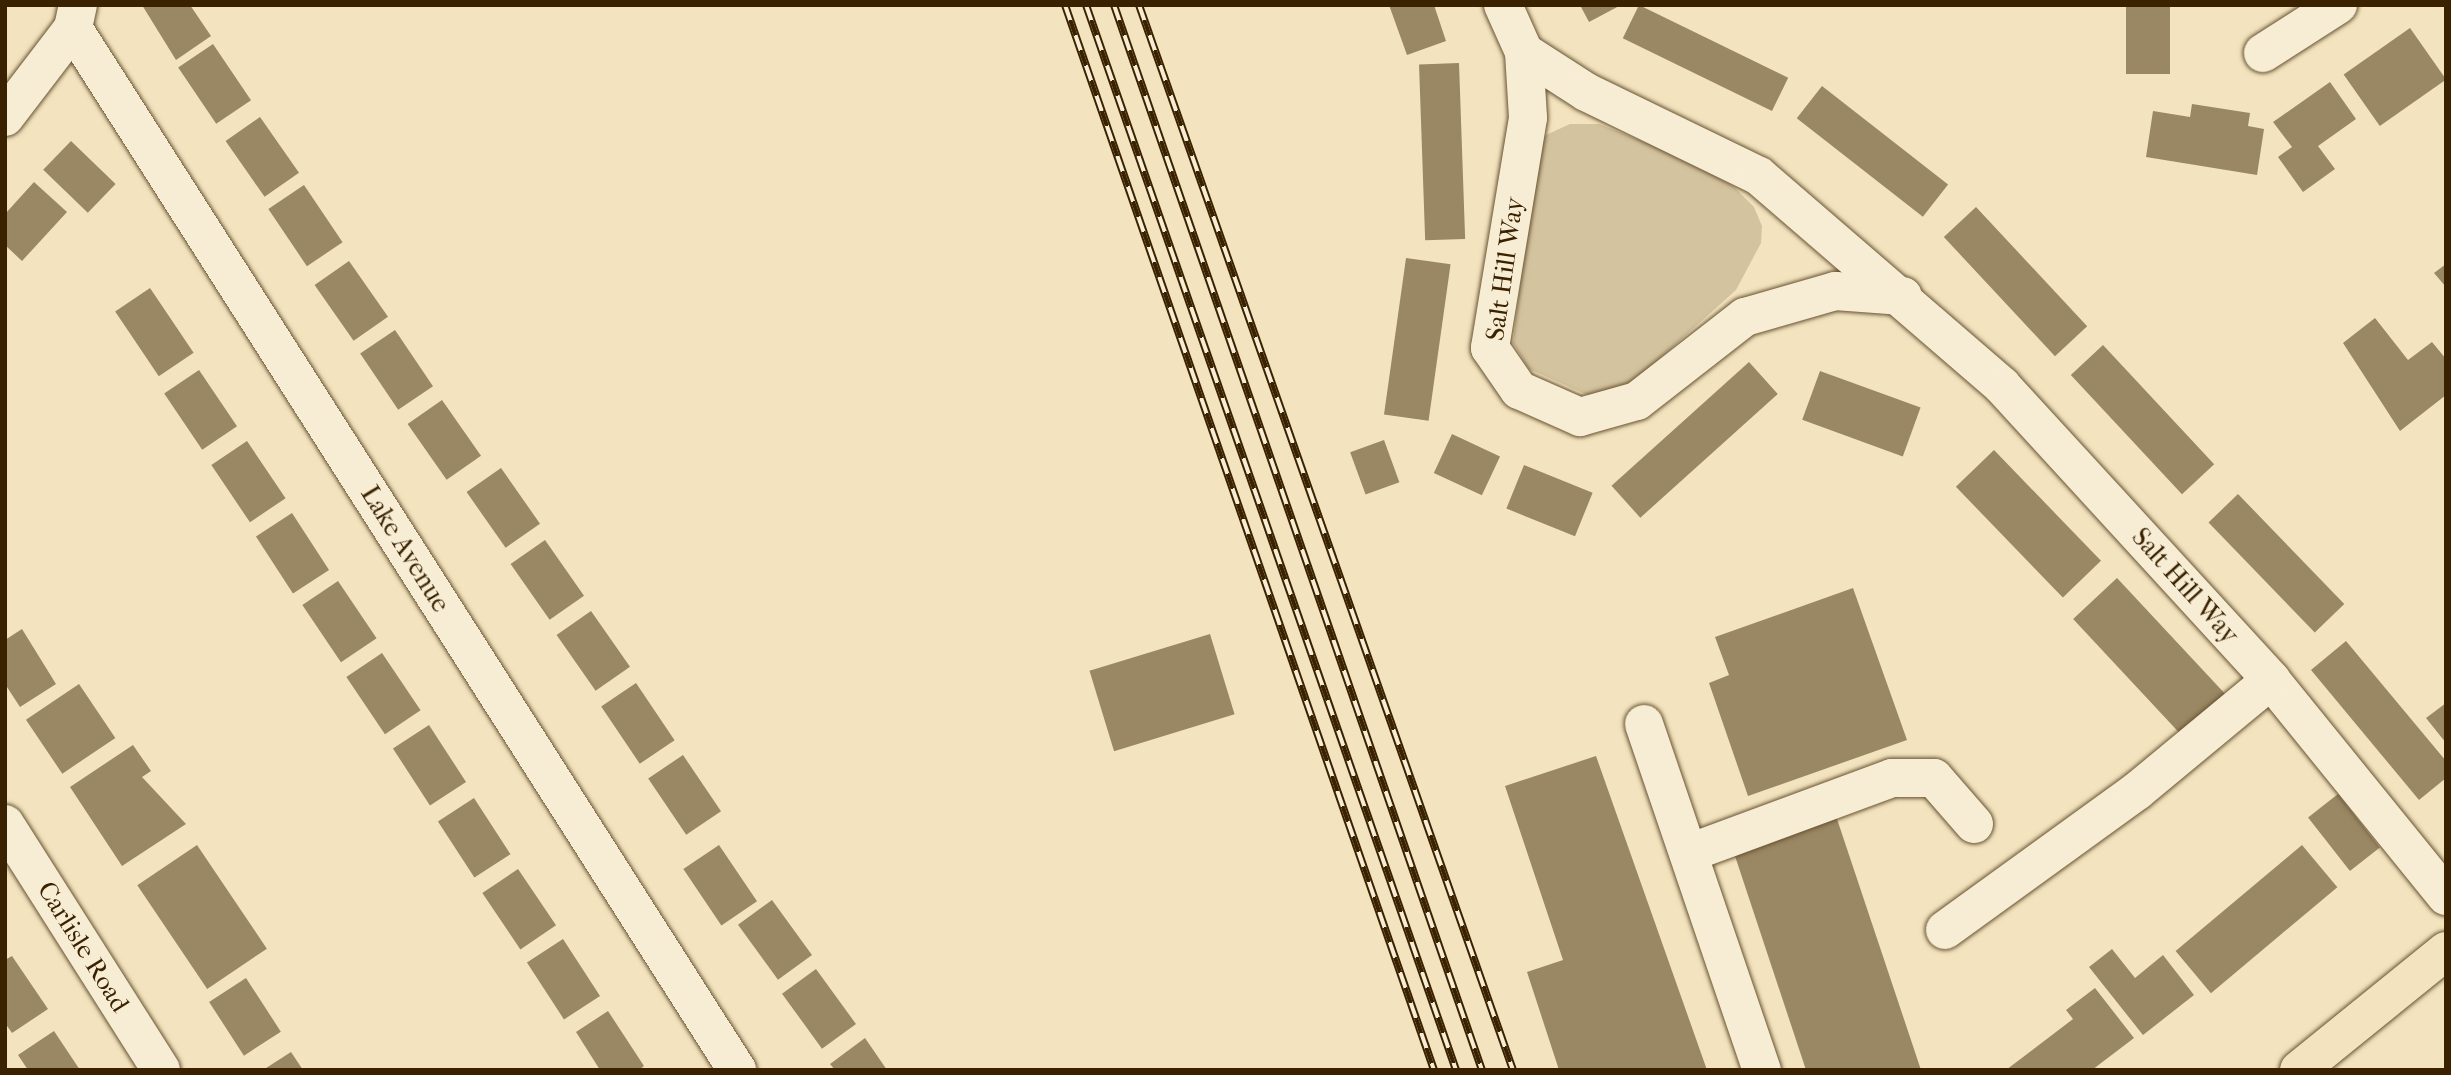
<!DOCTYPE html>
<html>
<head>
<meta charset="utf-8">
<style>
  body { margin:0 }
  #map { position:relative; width:2451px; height:1075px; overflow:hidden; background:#f3e4bf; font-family:"IM FELL French Canon",serif }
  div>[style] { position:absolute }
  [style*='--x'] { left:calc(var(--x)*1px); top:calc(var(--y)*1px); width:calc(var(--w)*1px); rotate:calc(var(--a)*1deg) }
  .green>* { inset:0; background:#d4c39f }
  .building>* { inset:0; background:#9a8764; transform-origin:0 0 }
  .roads { filter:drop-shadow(0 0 2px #685230) drop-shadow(0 0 2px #685230) }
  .minor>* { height:38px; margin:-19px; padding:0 19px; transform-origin:19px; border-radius:19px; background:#f7edd5 }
  .major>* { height:38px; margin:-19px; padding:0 19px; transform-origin:19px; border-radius:19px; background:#f3e4bf }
  .rail>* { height:8px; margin-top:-4px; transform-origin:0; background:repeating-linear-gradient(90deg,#f7edd5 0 16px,#3a2201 0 32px); box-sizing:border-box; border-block:2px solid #3a2201 }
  span { translate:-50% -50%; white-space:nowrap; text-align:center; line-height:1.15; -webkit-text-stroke:6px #f7edd5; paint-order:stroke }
  .street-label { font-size:26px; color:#3a2201 }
  .frame { position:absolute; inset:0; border:7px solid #3a2201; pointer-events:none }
</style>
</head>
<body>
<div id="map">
  <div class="green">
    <div style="clip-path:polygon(1570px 124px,1599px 124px,1689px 160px,1733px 186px,1754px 207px,1762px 226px,1761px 243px,1736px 290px,1617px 397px,1599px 400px,1529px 369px,1513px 343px,1537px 149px,1546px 135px)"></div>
  </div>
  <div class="building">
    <div style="clip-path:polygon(142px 5px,190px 5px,211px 36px,176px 60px)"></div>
    <div style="clip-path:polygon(1389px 5px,1434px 5px,1446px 41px,1407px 55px)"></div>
    <div style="clip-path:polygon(1580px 5px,1621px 5px,1589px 22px)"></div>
    <div style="left:1639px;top:5px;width:166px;height:37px;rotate:26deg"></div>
    <div style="left:2126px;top:5px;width:44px;height:69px"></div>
    <div style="left:2410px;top:28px;width:63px;height:81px;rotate:55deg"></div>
    <div style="left:213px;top:44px;width:68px;height:42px;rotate:56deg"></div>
    <div style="left:1459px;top:63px;width:176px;height:40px;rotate:88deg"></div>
    <div style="clip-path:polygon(2330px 82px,2356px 119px,2318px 146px,2335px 169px,2303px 192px,2278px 157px,2292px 147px,2273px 122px)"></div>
    <div style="left:1822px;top:86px;width:160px;height:41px;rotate:38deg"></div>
    <div style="clip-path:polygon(2192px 104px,2250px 113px,2248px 126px,2264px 129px,2257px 175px,2146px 157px,2153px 111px,2190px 117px)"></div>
    <div style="left:260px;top:117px;width:68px;height:42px;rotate:55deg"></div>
    <div style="left:71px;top:141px;width:62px;height:40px;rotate:44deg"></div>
    <div style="clip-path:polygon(34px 182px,67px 212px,22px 261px,5px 245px,5px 214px)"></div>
    <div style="left:304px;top:185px;width:69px;height:43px;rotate:56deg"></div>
    <div style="left:1976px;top:207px;width:163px;height:44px;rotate:47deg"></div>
    <div style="left:1406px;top:258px;width:45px;height:158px;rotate:8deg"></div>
    <div style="left:349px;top:261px;width:68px;height:42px;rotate:55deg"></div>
    <div style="clip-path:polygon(2446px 264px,2446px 287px,2434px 273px)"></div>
    <div style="left:150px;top:288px;width:78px;height:42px;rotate:56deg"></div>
    <div style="clip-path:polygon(2375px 318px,2408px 360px,2432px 342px,2446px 359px,2446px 395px,2400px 431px,2343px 343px)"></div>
    <div style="left:395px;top:330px;width:68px;height:42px;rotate:56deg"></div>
    <div style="left:2103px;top:345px;width:163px;height:44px;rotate:47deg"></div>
    <div style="left:1749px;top:362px;width:43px;height:185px;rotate:48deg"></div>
    <div style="left:199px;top:370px;width:68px;height:42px;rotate:56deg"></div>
    <div style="left:1820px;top:371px;width:107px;height:52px;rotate:20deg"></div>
    <div style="left:442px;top:400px;width:68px;height:42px;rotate:55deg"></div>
    <div style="left:1452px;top:434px;width:53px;height:43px;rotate:25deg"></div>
    <div style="left:1384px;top:440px;width:45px;height:36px;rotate:70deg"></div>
    <div style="left:247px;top:441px;width:69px;height:43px;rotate:56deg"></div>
    <div style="left:1994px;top:450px;width:154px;height:53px;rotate:46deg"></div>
    <div style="left:1524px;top:465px;width:74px;height:47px;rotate:22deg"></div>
    <div style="left:501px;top:468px;width:68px;height:42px;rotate:55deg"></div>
    <div style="left:2238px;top:494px;width:153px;height:41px;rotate:46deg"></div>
    <div style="left:292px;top:513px;width:68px;height:43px;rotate:57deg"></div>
    <div style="left:545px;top:540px;width:68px;height:42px;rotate:55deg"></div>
    <div style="left:2117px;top:578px;width:158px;height:60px;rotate:47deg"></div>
    <div style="left:338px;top:581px;width:69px;height:43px;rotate:56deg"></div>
    <div style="clip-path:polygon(1853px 588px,1907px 740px,1748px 796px,1709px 683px,1729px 675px,1715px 637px)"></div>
    <div style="left:591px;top:611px;width:68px;height:42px;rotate:55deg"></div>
    <div style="clip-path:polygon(22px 629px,56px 684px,20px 707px,5px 684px,5px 640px)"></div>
    <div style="left:1210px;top:634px;width:84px;height:126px;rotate:73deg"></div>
    <div style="clip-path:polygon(2346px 641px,2446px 761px,2446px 778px,2419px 800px,2311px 670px)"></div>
    <div style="left:382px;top:653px;width:69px;height:43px;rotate:56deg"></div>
    <div style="left:636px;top:683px;width:69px;height:42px;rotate:56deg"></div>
    <div style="left:79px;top:684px;width:65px;height:64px;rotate:56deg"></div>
    <div style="clip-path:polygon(2446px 703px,2446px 743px,2426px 718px)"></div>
    <div style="left:429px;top:725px;width:68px;height:43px;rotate:57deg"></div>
    <div style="clip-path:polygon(133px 745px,151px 771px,142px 777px,186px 824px,122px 866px,70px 787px)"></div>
    <div style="left:683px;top:755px;width:68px;height:42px;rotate:56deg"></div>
    <div style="clip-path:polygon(1596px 756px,1707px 1070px,1559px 1070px,1527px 972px,1563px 960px,1505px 786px)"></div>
    <div style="left:2338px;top:794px;width:68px;height:38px;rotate:52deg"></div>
    <div style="left:474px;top:798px;width:67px;height:43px;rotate:57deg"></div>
    <div style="clip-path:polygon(1836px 816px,1921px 1070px,1806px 1070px,1733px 850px)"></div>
    <div style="left:197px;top:845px;width:125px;height:72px;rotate:56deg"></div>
    <div style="left:719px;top:845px;width:68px;height:43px;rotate:56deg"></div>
    <div style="left:2302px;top:845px;width:55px;height:165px;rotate:50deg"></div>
    <div style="left:518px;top:869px;width:68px;height:43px;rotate:56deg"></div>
    <div style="left:772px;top:900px;width:68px;height:42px;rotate:54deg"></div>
    <div style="left:563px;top:939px;width:68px;height:43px;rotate:57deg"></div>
    <div style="clip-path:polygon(2112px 949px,2135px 978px,2163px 955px,2194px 995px,2143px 1035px,2089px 967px)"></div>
    <div style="clip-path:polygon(12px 956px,48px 1009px,12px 1033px,5px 1023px,5px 960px)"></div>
    <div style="left:816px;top:969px;width:68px;height:42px;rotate:54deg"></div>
    <div style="left:246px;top:978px;width:64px;height:44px;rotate:57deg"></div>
    <div style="clip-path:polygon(2095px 988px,2134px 1038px,2092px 1070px,2006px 1070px,2073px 1019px,2066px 1010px)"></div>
    <div style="clip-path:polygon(608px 1011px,644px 1066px,639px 1070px,600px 1070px,576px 1032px)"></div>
    <div style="clip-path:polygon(54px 1031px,80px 1070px,28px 1070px,18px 1055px)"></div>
    <div style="clip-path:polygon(865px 1038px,887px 1070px,835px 1070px,830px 1064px)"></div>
    <div style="clip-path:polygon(291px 1052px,303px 1070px,263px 1070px)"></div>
  </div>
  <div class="roads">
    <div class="minor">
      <div style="--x:1503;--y:5;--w:51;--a:65.9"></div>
      <div style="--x:1524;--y:52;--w:74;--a:32.8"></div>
      <div style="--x:1586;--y:92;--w:192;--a:25.9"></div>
      <div style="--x:1759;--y:176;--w:321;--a:40.8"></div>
      <div style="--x:2002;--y:386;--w:398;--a:47.5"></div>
      <div style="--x:2271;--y:680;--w:278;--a:51"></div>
      <div style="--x:73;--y:28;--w:1236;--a:57.49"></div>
      <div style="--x:1524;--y:52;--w:66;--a:86.5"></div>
      <div style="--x:1528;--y:118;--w:233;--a:99.4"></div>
      <div style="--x:1490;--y:348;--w:51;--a:55.4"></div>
      <div style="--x:1519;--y:390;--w:67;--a:23.9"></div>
      <div style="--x:1580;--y:417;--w:59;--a:-15.7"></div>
      <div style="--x:1637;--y:401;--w:137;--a:-37.9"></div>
      <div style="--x:1745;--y:317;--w:94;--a:-16.1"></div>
      <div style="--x:1835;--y:291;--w:68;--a:4.2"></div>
      <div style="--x:2263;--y:53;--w:89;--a:-32.6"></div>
      <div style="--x:5;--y:117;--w:112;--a:-52.6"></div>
      <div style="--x:73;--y:28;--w:24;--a:-78"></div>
      <div style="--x:1644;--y:724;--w:366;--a:71.2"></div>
      <div style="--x:5;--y:824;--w:291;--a:57.6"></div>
      <div style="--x:1689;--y:853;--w:216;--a:-20.3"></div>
      <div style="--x:1892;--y:778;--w:42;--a:0"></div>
      <div style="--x:1934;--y:778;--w:61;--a:49"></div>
      <div style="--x:1945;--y:930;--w:237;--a:-35.9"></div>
      <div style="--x:2137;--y:791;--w:174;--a:-39.6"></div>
    </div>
    <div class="major">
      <div style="--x:2299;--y:1070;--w:189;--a:-39"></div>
    </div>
  </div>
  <div class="rail">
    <div style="--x:1065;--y:5;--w:1127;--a:70.89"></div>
    <div style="--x:1086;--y:5;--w:1127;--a:70.84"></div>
    <div style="--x:1114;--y:5;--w:1127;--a:70.94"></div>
    <div style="--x:1139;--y:5;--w:1129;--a:70.65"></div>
  </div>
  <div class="street-label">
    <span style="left:1505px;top:269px;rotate:-82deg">Salt Hill Way</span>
    <span style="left:405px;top:549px;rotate:58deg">Lake Avenue</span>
    <span style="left:2185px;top:586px;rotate:48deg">Salt Hill Way</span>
    <span style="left:83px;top:947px;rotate:58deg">Carlisle Road</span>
  </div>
  <div class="frame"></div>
</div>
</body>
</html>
